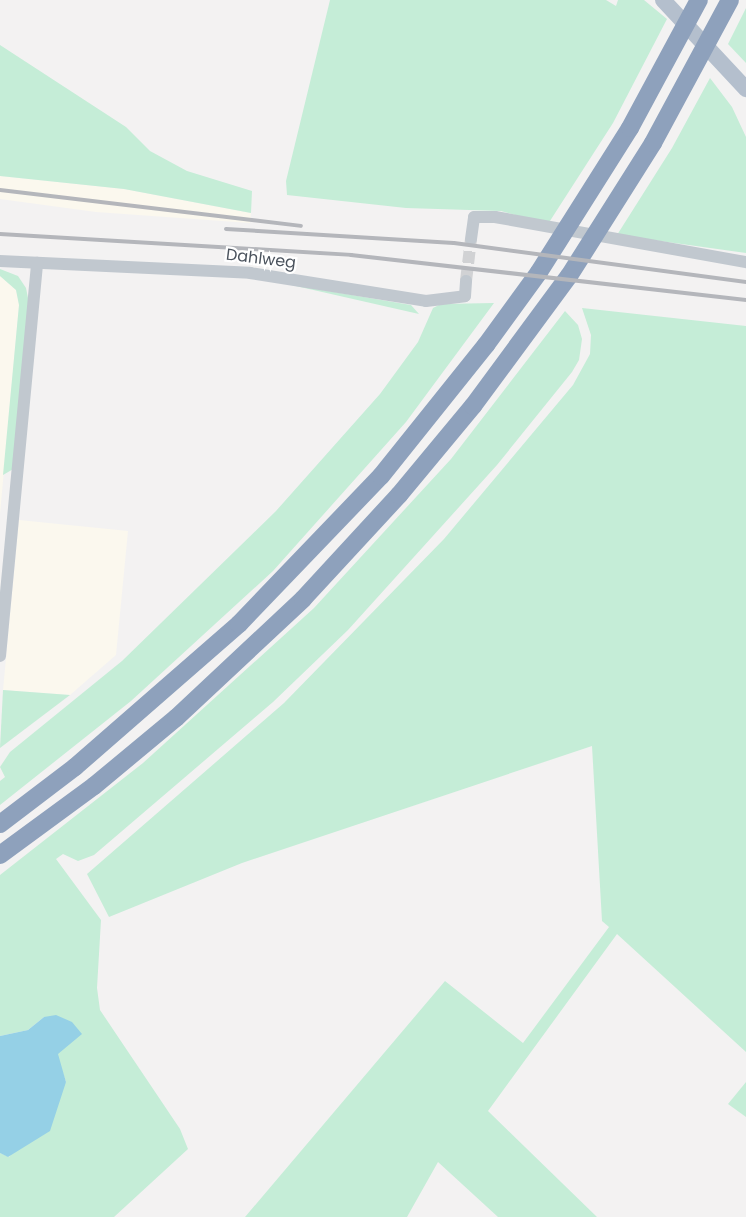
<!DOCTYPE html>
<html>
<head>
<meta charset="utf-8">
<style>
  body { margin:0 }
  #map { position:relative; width:746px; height:1217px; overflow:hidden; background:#f3f2f2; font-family:Poppins,sans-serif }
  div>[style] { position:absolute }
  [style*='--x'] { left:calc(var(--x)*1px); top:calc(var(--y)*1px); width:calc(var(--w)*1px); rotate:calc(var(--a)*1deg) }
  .commercial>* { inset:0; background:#fbf8ee }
  .green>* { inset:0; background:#c5edd7 }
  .water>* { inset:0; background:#95d0e6 }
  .minor-tunnel>* { height:12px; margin-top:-6px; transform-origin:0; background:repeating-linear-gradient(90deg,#d1d2d4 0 12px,transparent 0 18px) }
  .minor>* { height:12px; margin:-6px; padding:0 6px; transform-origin:6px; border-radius:6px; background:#c1c8cf }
  .major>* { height:16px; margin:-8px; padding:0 8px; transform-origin:8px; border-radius:8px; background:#b4bfcd }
  .highway>* { height:18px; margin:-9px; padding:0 9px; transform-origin:9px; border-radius:9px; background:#8ea1bc }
  .rail>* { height:4px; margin:-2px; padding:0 2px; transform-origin:2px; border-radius:2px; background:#b4b6bb }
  span { translate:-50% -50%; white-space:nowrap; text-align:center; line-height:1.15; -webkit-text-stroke:4.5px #fff; paint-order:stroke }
  .street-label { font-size:16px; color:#4b535d }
</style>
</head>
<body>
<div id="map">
  <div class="commercial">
    <div style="clip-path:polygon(0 176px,124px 189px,251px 213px,250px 223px,96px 212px,0 199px)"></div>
    <div style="clip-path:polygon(0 276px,16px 290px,19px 305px,0 514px)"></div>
    <div style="clip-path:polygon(19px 520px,128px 531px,116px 655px,70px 695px,3px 690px)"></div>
  </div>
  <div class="green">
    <div style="clip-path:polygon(330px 0,606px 0,616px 6px,618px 0,644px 0,667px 19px,613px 123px,548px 224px,501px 211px,406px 208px,287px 195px,286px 181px)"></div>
    <div style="clip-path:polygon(746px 8px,746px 63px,728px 44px)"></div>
    <div style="clip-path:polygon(0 45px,126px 127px,150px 151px,187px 171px,252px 191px,251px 213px,124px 189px,0 176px)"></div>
    <div style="clip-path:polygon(710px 78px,732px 107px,746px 137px,746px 253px,617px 235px,672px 148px)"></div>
    <div style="clip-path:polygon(0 269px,18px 276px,26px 288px,30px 308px,15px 468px,3px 475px,19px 305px,16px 290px,0 276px)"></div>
    <div style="clip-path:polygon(287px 284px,411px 305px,419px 314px)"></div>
    <div style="clip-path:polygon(494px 303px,406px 422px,273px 571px,131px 701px,0 805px,0 781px,5px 777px,0 767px,10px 752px,122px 661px,276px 511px,380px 394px,418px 342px,433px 308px,441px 304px)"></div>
    <div style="clip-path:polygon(582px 308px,746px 326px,746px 1052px,617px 934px,488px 1111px,597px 1217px,498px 1217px,438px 1162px,407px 1217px,245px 1217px,445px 981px,523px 1043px,609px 927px,602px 921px,592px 746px,242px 863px,109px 917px,87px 874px,284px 703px,444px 539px,573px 385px,590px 354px,591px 335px)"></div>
    <div style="clip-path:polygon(565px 311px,578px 325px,582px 339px,579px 360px,572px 372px,497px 465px,348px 630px,273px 702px,94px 855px,78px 861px,63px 854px,56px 859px,101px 920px,97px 988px,100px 1010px,180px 1129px,188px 1149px,114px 1217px,0 1217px,0 1153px,9px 1157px,66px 1082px,44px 1017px,28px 1030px,0 1036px,0 875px,143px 763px,314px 608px,451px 459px)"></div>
    <div style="clip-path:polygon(3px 690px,70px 695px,0 748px)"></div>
    <div style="clip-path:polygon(746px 1082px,746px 1117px,728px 1104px)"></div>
  </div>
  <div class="water">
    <div style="clip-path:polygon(56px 1015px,72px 1022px,82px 1034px,58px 1054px,66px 1082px,50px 1131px,8px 1157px,0 1153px,0 1036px,28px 1030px,44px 1017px)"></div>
  </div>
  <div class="minor-tunnel">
    <div style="--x:466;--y:281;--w:42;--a:-83.2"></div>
  </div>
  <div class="minor">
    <div style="--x:471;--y:239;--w:22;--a:-82"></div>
    <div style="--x:474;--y:217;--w:21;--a:0"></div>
    <div style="--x:495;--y:217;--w:255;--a:10.2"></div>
    <div style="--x:0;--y:261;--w:250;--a:2.7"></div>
    <div style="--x:250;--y:273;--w:178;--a:9"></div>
    <div style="--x:426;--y:301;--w:39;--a:-7"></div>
    <div style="--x:465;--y:296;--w:15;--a:-86"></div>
    <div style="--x:0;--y:656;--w:395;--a:-84.6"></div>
  </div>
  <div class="major">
    <div style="--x:663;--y:0;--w:122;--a:47"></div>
  </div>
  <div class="highway">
    <div style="--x:0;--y:824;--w:94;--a:-37.2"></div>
    <div style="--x:75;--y:767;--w:218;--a:-41.1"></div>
    <div style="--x:239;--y:624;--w:205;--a:-46.2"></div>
    <div style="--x:381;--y:476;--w:168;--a:-51.3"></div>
    <div style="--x:486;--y:345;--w:90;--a:-54"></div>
    <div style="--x:539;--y:272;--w:170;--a:-57.7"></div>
    <div style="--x:630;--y:128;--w:145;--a:-61.7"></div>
    <div style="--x:0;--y:855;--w:117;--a:-36.3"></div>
    <div style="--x:94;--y:786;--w:107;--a:-39.7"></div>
    <div style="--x:176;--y:718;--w:174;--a:-43.1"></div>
    <div style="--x:303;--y:599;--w:142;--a:-47.3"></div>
    <div style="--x:399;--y:495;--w:116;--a:-50.3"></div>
    <div style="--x:473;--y:406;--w:162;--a:-53.6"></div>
    <div style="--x:569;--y:276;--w:157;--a:-57.7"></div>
    <div style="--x:653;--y:143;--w:162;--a:-61.7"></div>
  </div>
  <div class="rail">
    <div style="--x:0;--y:190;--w:303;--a:6.8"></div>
    <div style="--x:226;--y:229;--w:228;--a:3.5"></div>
    <div style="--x:454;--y:243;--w:295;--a:7.6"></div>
    <div style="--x:0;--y:234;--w:352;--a:3.4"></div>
    <div style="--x:351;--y:255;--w:398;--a:6.5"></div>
  </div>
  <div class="street-label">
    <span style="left:261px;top:259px;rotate:7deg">Dahlweg</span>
  </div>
</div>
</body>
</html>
